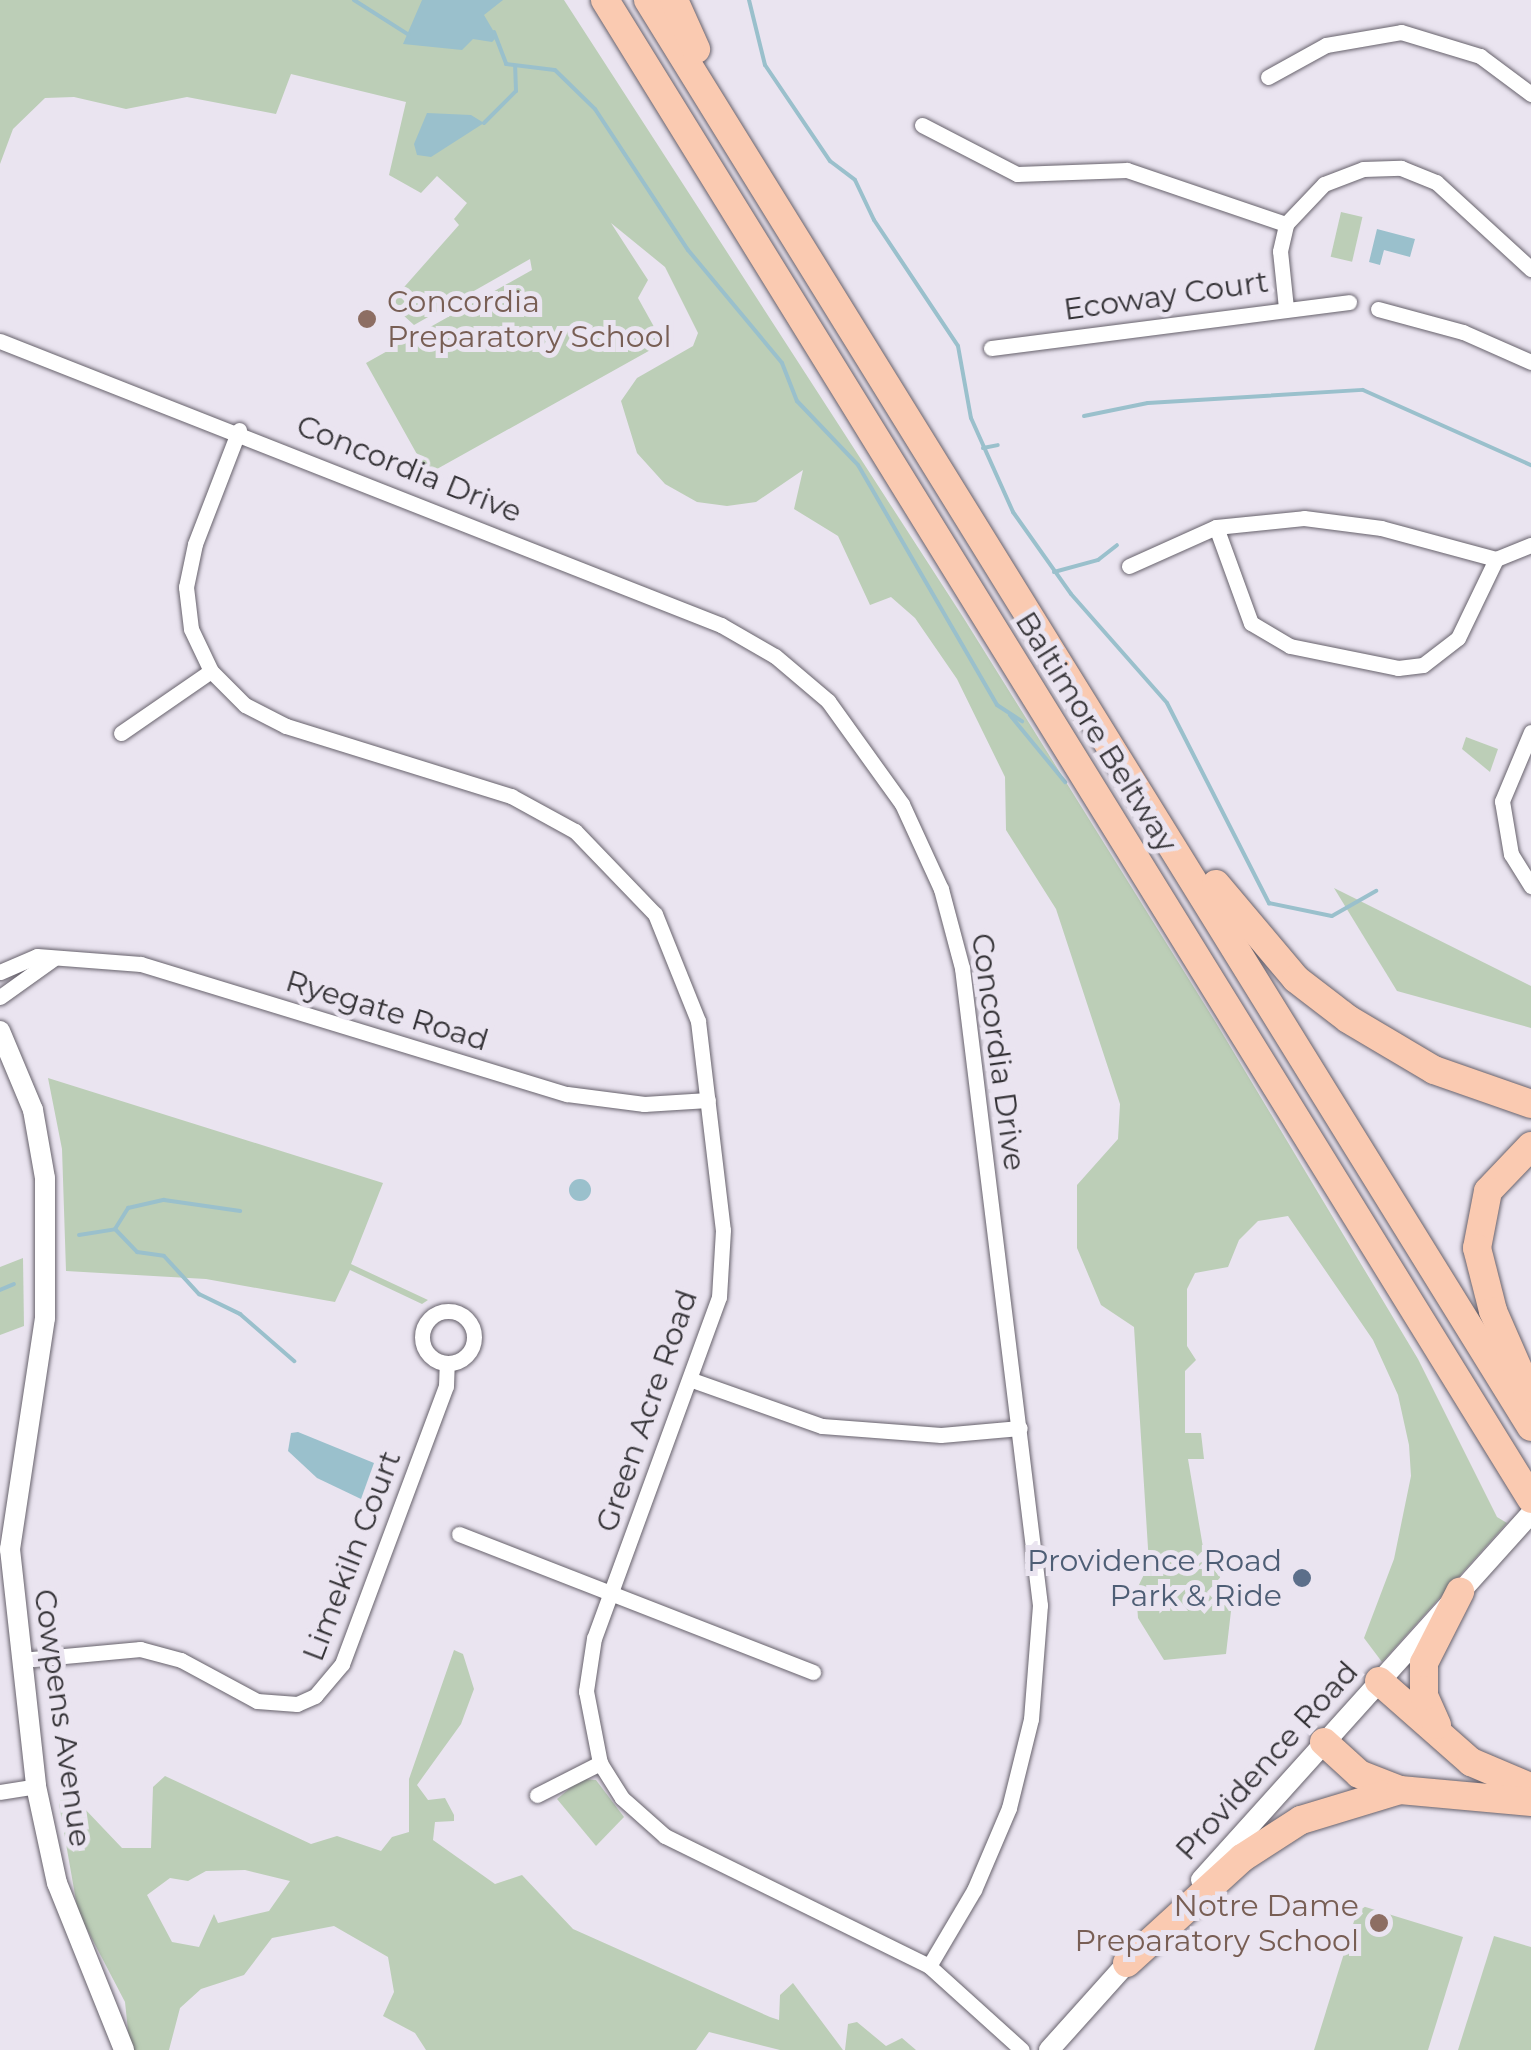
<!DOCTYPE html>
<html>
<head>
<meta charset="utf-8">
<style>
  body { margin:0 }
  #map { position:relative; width:1531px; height:2050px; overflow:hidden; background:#eae4f0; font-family:Montserrat,sans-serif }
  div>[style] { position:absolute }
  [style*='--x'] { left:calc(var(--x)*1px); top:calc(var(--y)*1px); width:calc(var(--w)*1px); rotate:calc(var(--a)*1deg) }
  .green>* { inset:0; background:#bcceb7; transform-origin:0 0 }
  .water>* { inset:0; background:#9ac0cc }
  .round { border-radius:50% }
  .stream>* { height:4px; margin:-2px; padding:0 2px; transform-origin:2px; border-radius:2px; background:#9ac0cc }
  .roads { filter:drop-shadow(0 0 2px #67626c) drop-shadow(0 0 2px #67626c) }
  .minor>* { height:15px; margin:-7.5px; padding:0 7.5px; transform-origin:7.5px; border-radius:7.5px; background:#fff }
  .minor>.ring { margin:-7.5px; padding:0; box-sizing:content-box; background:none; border:15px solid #fff; border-radius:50% }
  .tertiary>* { height:20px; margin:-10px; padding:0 10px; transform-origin:10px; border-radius:10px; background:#fff }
  .motorway>* { height:28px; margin:-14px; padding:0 14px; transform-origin:14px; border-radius:14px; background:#facab1 }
  .dots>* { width:28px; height:28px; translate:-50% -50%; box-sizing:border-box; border:5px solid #eae4f0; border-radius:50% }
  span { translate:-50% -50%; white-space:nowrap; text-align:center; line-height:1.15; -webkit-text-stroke:10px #eae4f0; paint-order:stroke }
  .street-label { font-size:30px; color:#353337 }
  .education-label { font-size:30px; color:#785e54 }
  .left { translate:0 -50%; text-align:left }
  .right { translate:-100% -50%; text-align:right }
  .service-label { font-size:30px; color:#4e5e75 }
</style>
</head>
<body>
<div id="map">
  <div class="green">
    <div style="clip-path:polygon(0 0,564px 0,963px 617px,1215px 1021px,1418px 1359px,1497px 1517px,1507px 1523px,1382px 1662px,1364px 1638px,1394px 1559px,1411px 1476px,1409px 1445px,1398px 1395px,1373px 1340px,1288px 1216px,1258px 1221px,1239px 1240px,1228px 1267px,1195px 1273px,1187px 1289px,1187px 1346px,1196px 1360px,1185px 1371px,1185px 1433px,1201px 1433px,1204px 1459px,1188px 1459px,1205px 1559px,1220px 1577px,1231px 1611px,1226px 1654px,1164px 1660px,1138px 1618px,1136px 1591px,1149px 1564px,1134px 1327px,1101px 1305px,1077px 1248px,1077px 1185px,1118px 1139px,1120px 1104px,1056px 909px,1006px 830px,1005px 777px,957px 679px,915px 618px,891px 597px,870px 605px,838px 536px,794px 509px,803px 470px,756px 502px,727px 506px,697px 502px,665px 484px,637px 453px,621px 401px,637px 378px,693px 346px,698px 333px,665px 267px,611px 223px,648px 280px,638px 298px,663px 343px,428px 474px,366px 363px,532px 270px,530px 259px,414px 325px,390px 303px,459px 225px,454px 219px,467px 203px,437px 176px,421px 193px,389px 175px,406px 102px,291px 74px,276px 114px,187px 97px,126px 109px,74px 97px,45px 98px,13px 129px,0 164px)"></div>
    <div style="left:1341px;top:212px;width:22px;height:46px;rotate:13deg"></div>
    <div style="clip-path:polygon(1466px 737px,1498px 749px,1490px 772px,1462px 749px)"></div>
    <div style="clip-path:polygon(1334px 888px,1531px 986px,1531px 1028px,1397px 991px)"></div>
    <div style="clip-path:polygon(48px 1078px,383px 1183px,351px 1264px,428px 1300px,422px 1304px,350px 1270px,335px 1302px,206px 1279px,66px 1271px,62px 1149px)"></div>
    <div style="clip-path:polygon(23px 1258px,24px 1326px,0 1335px,0 1267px)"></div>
    <div style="clip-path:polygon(evenodd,454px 1650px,463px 1654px,474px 1689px,461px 1724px,417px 1785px,428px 1800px,445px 1798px,454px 1815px,454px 1821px,435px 1822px,433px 1840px,495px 1884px,522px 1875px,573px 1929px,770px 2017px,779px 2020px,780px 1995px,793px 1983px,843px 2050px,780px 2050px,709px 2032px,696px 2050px,426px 2050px,415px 2033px,383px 2016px,394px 1992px,388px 1957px,334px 1926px,272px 1938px,244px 1975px,201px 1989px,180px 2008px,169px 2050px,130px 2050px,125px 2002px,78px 1912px,59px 1804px,64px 1787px,122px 1848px,151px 1848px,153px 1787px,165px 1776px,311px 1844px,337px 1836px,381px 1851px,392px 1837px,409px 1832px,409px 1779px,454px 1650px,245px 1870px,290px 1881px,269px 1911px,218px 1923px,214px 1914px,199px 1947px,172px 1942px,147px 1895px,170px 1878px,188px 1881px,206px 1871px,245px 1870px)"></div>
    <div style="clip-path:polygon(581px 1779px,596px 1780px,624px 1817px,596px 1846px,557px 1799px)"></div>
    <div style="clip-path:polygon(1359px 1905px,1463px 1937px,1428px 2050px,1314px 2050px)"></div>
    <div style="clip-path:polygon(1494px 1936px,1531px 1947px,1531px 2050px,1458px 2050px)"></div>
    <div style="clip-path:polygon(857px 2022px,886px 2046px,902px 2038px,916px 2050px,845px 2050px,848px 2024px)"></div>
  </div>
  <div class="water">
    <div style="clip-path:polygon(422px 0,503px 0,484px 15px,497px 37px,492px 42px,473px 39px,462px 50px,403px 44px)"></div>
    <div style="clip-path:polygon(427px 113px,471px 115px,484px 123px,431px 157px,417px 155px,414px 144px)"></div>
    <div style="clip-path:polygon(1377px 229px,1415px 239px,1410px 257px,1384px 250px,1380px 265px,1369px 262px)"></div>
    <div class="round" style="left:569px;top:1179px;width:22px;height:22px"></div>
    <div style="clip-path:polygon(298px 1432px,374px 1463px,361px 1499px,317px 1478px,288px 1451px,291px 1433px)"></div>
  </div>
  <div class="stream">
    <div style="--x:354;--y:0;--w:65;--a:32.5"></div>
    <div style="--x:749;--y:0;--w:67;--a:76.2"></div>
    <div style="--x:765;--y:65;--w:116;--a:55.9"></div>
    <div style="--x:830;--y:161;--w:31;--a:37"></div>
    <div style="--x:855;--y:180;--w:44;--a:64.6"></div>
    <div style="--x:874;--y:220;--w:151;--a:56.3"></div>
    <div style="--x:958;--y:346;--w:73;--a:79.8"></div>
    <div style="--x:971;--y:418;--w:103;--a:65.9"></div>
    <div style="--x:1013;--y:512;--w:100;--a:54.7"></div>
    <div style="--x:1071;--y:594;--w:145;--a:48.6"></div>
    <div style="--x:1167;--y:703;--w:225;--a:63"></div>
    <div style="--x:1269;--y:903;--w:64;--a:11.7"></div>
    <div style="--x:1332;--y:916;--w:51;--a:-29.6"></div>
    <div style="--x:494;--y:32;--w:34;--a:69"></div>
    <div style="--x:506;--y:64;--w:49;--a:7"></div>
    <div style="--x:555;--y:70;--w:56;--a:44.3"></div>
    <div style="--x:595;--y:109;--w:169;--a:56.6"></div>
    <div style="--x:688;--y:250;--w:147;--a:50.2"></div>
    <div style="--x:782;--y:363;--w:41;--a:68.5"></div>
    <div style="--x:797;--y:401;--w:88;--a:46.4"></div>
    <div style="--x:858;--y:465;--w:277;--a:59.9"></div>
    <div style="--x:997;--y:705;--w:30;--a:33"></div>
    <div style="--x:484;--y:123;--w:45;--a:-45"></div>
    <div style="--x:516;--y:91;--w:25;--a:-92"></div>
    <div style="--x:1084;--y:416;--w:65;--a:-11.5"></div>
    <div style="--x:1148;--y:403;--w:215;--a:-3.5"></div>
    <div style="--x:1363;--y:390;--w:184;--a:24.1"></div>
    <div style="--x:983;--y:448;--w:15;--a:-11"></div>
    <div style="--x:1054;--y:572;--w:46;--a:-15.3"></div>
    <div style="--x:1098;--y:560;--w:24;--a:-38"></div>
    <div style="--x:1010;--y:715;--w:87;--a:50.6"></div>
    <div style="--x:115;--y:1229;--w:25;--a:-58"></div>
    <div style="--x:128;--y:1208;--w:37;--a:-13"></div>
    <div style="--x:164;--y:1200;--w:77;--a:8.2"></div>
    <div style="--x:79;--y:1235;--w:36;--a:-9"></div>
    <div style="--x:115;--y:1229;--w:32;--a:46"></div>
    <div style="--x:137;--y:1252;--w:27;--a:8"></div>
    <div style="--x:164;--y:1256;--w:52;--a:47.4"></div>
    <div style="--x:199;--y:1294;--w:46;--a:26"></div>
    <div style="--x:240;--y:1314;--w:72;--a:41"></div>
    <div style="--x:0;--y:1290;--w:15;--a:-23"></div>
  </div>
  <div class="roads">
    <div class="minor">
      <div style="--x:1268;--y:77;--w:66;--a:-28.9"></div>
      <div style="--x:1326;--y:45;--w:76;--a:-9.8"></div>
      <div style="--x:1401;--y:32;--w:83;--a:16.9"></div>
      <div style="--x:1480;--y:56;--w:64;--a:36.7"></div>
      <div style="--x:922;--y:125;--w:107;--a:27.3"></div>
      <div style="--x:1017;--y:174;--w:110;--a:-2.1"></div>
      <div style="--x:1127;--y:170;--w:168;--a:18.8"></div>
      <div style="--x:1286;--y:308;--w:57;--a:-96"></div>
      <div style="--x:1280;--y:251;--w:28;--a:-77"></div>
      <div style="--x:1286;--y:224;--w:55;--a:-46.5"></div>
      <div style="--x:1324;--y:184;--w:42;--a:-21"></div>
      <div style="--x:1363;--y:169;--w:38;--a:-2"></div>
      <div style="--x:1401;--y:168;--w:38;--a:22"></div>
      <div style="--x:1436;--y:182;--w:129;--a:42.5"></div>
      <div style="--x:1378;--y:309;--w:88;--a:15.1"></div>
      <div style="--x:1463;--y:332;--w:74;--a:23.8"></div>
      <div style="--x:0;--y:341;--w:775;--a:21.5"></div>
      <div style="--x:721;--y:625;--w:62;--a:29.9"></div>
      <div style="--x:775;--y:656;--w:70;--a:40.3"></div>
      <div style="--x:828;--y:701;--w:127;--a:54.3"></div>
      <div style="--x:902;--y:804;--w:94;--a:65.4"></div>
      <div style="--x:941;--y:889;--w:82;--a:75.1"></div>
      <div style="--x:962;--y:968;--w:642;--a:83.02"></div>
      <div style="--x:1040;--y:1605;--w:114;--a:94.5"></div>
      <div style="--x:1031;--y:1719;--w:92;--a:103.9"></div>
      <div style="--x:1009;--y:1808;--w:89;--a:113.1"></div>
      <div style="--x:974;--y:1890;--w:88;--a:120.6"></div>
      <div style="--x:991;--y:348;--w:361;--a:-7.3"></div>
      <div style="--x:239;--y:430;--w:122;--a:111.1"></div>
      <div style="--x:195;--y:544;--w:44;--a:101.8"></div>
      <div style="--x:186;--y:587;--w:42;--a:83.2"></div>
      <div style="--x:191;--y:629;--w:47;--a:64.5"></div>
      <div style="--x:211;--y:671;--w:48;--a:45"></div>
      <div style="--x:245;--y:705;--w:46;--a:27.1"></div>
      <div style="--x:286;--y:726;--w:236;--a:17.3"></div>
      <div style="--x:511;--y:796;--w:73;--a:28.7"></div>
      <div style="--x:575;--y:831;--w:115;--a:46.1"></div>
      <div style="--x:655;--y:914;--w:115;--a:68.1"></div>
      <div style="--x:698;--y:1021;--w:210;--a:83.2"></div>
      <div style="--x:723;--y:1230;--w:67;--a:93.4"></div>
      <div style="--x:719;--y:1297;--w:363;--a:110.1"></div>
      <div style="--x:594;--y:1638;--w:54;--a:98.6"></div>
      <div style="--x:586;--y:1691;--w:73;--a:79"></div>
      <div style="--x:600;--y:1763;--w:41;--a:57.8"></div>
      <div style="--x:622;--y:1798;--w:57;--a:41.5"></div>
      <div style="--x:665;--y:1836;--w:294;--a:26.2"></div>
      <div style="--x:929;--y:1966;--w:125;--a:42.1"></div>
      <div style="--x:1216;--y:527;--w:102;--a:70"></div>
      <div style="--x:1251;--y:623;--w:45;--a:30.5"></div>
      <div style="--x:1290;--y:646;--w:110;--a:11.5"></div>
      <div style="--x:1398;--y:668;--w:25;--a:-7"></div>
      <div style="--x:1423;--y:665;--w:44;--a:-37.6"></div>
      <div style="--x:1458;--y:638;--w:88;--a:-64.3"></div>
      <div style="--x:1129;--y:566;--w:95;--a:-24.1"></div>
      <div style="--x:1216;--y:527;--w:88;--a:-5.8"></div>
      <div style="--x:1304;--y:518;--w:78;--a:7.4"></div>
      <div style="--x:1381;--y:528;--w:119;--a:15.1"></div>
      <div style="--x:1496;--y:559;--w:38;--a:-22"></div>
      <div style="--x:1531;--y:732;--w:75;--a:112.8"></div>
      <div style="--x:1502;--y:801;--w:54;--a:80.4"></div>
      <div style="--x:1511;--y:854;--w:38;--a:58"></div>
      <div style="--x:121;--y:733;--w:109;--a:-34.6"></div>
      <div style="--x:0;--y:972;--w:40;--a:-23.4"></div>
      <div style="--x:37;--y:956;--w:104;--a:4.4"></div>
      <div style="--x:141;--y:964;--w:445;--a:17"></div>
      <div style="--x:567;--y:1094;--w:78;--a:7.4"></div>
      <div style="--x:644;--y:1104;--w:64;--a:-3.6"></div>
      <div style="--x:0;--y:997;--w:65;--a:-35.6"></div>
      <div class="ring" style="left:422px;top:1311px;width:37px;height:37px"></div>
      <div style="--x:692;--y:1380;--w:138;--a:19.5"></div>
      <div style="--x:822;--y:1426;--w:119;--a:4.3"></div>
      <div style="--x:941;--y:1435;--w:79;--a:-5.1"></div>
      <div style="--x:459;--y:1534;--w:380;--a:21.3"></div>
      <div style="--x:21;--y:1660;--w:120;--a:-5.3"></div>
      <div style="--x:140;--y:1649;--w:42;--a:15"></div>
      <div style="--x:181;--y:1660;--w:86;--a:28.3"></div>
      <div style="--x:257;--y:1701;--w:40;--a:4.3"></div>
      <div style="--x:297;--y:1704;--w:20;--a:-24"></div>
      <div style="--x:315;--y:1696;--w:42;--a:-49.8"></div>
      <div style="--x:342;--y:1664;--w:297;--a:-69.5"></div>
      <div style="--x:446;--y:1386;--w:23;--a:-88"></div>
      <div style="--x:0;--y:1792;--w:36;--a:-9"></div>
      <div style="--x:537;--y:1795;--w:71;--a:-26.9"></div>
    </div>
    <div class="tertiary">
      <div style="--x:0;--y:1031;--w:86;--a:67.3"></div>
      <div style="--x:33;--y:1110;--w:69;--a:80"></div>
      <div style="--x:45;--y:1178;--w:140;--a:90"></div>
      <div style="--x:45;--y:1318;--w:234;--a:98.6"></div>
      <div style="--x:10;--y:1549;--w:238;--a:83.7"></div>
      <div style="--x:36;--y:1786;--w:99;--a:77.8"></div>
      <div style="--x:57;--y:1883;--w:180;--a:68.1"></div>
      <div style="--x:1201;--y:1880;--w:494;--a:-48"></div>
      <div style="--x:1049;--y:2050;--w:129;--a:-48.1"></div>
    </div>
    <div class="motorway">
      <div style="--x:605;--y:0;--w:1762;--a:58.29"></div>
      <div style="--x:648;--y:0;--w:1678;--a:58.25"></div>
      <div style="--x:674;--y:0;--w:54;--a:65.8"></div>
      <div style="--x:1216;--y:884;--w:124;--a:49.9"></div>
      <div style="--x:1296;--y:979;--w:66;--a:37.6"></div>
      <div style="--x:1348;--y:1019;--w:100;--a:30.7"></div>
      <div style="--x:1434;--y:1070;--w:103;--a:19.3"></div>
      <div style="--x:1531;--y:1146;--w:62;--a:133.7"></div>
      <div style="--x:1488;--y:1191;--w:58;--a:100.9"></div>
      <div style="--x:1477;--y:1248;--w:65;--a:75.7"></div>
      <div style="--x:1493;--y:1311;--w:95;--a:66.4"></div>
      <div style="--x:1379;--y:1681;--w:123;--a:41.4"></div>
      <div style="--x:1471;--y:1762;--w:64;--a:23"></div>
      <div style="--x:1437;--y:1725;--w:32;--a:-114"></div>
      <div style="--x:1424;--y:1696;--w:33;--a:-90"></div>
      <div style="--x:1424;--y:1663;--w:80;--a:-63.1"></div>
      <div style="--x:1324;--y:1742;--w:47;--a:42.4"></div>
      <div style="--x:1359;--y:1774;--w:44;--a:21.3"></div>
      <div style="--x:1127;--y:1963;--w:156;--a:-42.4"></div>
      <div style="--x:1242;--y:1858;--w:70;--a:-32.8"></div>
      <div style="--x:1301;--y:1820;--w:103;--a:-16.9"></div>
      <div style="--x:1400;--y:1790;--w:132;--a:5.2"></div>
    </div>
  </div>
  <div class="dots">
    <div style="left:367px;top:319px;background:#8d6e63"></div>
    <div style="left:1302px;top:1578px;background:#5c6f8a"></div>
    <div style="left:1379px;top:1923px;background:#8d6e63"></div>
  </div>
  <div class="street-label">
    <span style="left:1166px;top:296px;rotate:-8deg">Ecoway Court</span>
    <span style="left:409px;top:469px;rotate:22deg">Concordia Drive</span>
    <span style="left:1096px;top:732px;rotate:58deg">Baltimore Beltway</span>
    <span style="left:387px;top:1011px;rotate:17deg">Ryegate Road</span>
    <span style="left:998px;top:1052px;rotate:82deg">Concordia Drive</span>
    <span style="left:647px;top:1411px;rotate:-71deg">Green Acre Road</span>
    <span style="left:352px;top:1556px;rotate:-69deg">Limekiln Court</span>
    <span style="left:62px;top:1718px;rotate:82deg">Cowpens Avenue</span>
    <span style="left:1267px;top:1761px;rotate:-48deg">Providence Road</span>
  </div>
  <div class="education-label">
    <span class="left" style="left:387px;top:319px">Concordia<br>Preparatory School</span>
    <span class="right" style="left:1359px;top:1923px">Notre Dame<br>Preparatory School</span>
  </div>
  <div class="service-label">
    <span class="right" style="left:1282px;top:1578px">Providence Road<br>Park &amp; Ride</span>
  </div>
</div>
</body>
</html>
